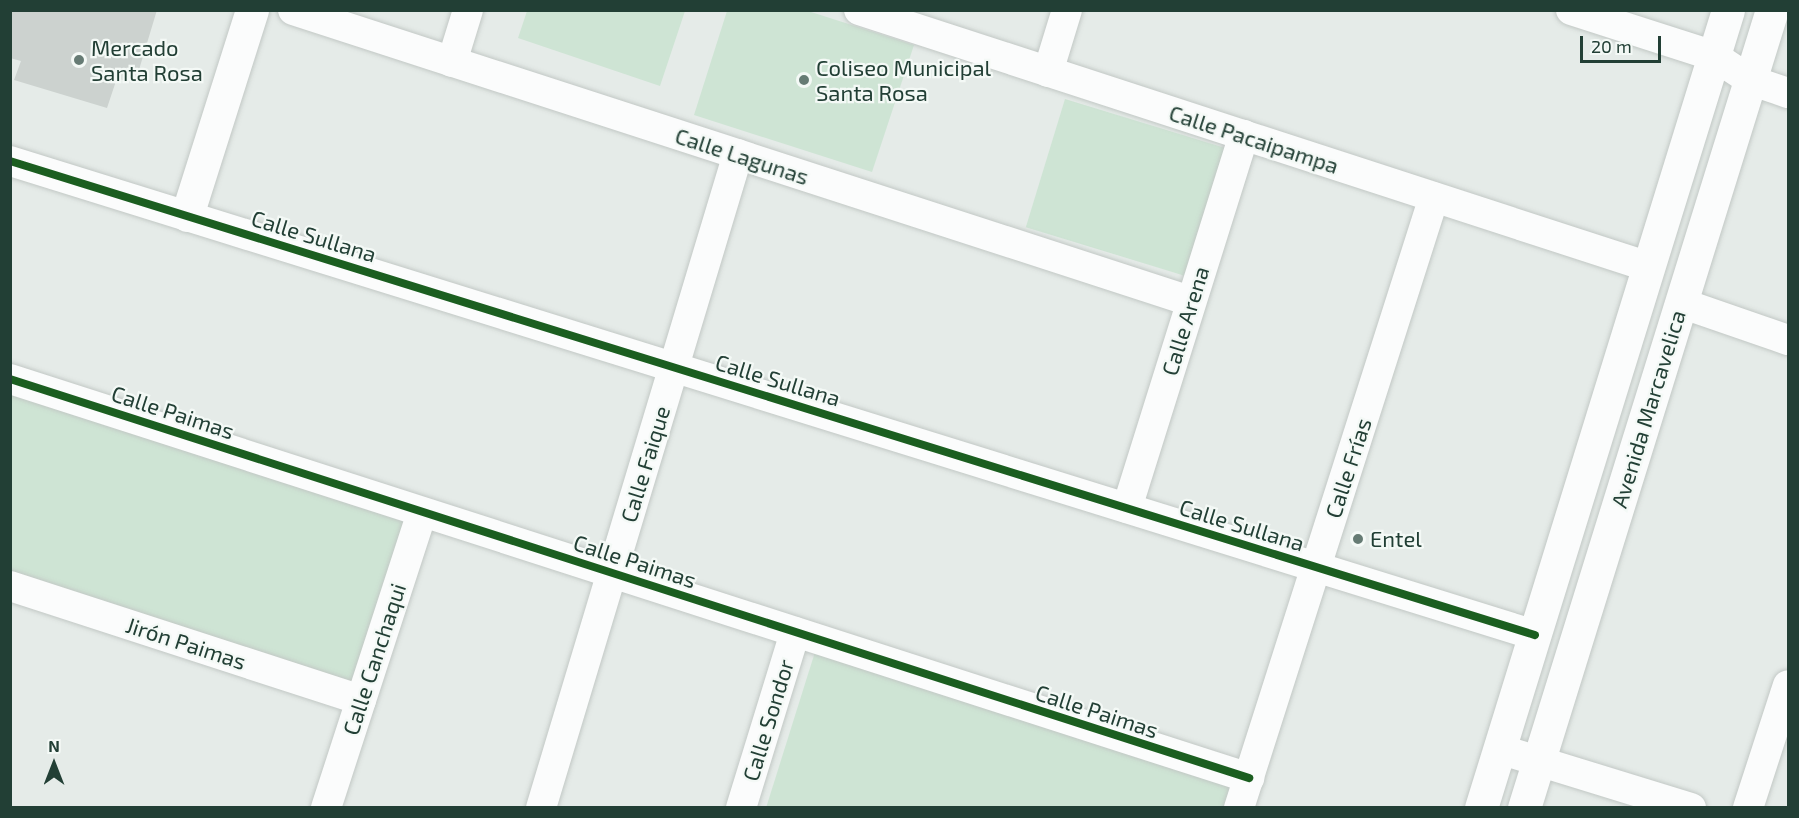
<!DOCTYPE html>
<html>
<head>
<meta charset="utf-8">
<style>
  body { margin:0 }
  #map { position:relative; width:1799px; height:818px; overflow:hidden; background:#e5ebe8; font-family:"Exo 2",sans-serif }
  div>[style] { position:absolute }
  [style*='--x'] { left:calc(var(--x)*1px); top:calc(var(--y)*1px); width:calc(var(--w)*1px); rotate:calc(var(--a)*1deg) }
  .green>* { inset:0; background:#cee4d4; transform-origin:0 0 }
  .building>* { inset:0; background:#ccd2cf }
  .roads { filter:drop-shadow(0 0 2px #c2c8c5) drop-shadow(0 0 2px #c2c8c5) }
  .street>* { height:30px; margin:-15px; padding:0 15px; transform-origin:15px; border-radius:15px; background:#fbfcfc }
  .secondary>* { height:33px; margin:-16.5px; padding:0 16.5px; transform-origin:16.5px; border-radius:16.5px; background:#fbfcfc }
  .cycleway>* { height:8px; margin:-4px; padding:0 4px; transform-origin:4px; border-radius:4px; background:#1b5e20 }
  .dots>* { width:16px; height:16px; translate:-50% -50%; box-sizing:border-box; border:3px solid #f4f9f6; border-radius:50% }
  span { translate:-50% -50%; white-space:nowrap; text-align:center; line-height:1.15; -webkit-text-stroke:4.5px #f4f9f6; paint-order:stroke }
  .poi-label { font-size:22px; color:#223f35 }
  .left { translate:0 -50%; text-align:left }
  .street-label { font-size:22px; color:#223f35 }
  .frame { position:absolute; inset:0; border:12px solid #223f35; pointer-events:none }
  .north { position:absolute; left:24px; top:734px; width:60px; height:60px; -webkit-text-stroke:4px #f4f9f6; paint-order:stroke; rotate:0deg; font-size:16px; font-weight:700; line-height:24px; text-align:center; color:#223f35 }
  .north::after { content:''; display:block; margin:auto; width:21px; height:27px; background:#223f35; clip-path:polygon(50% 0,100% 100%,50% 72%,0 100%) }
  .scale { position:absolute; left:1580px; top:36px; width:81px; height:27px; box-sizing:border-box; border:3px solid #223f35; border-top:0; padding-left:8px; font-size:18px; line-height:21px; white-space:nowrap; color:#223f35; -webkit-text-stroke:4px #f4f9f6; paint-order:stroke }
</style>
</head>
<body>
<div id="map">
  <div class="green">
    <div style="clip-path:polygon(527px 11px,527px 10px,685px 11px,660px 86px,518px 38px)"></div>
    <div style="clip-path:polygon(727px 11px,808px 11px,914px 45px,872px 172px,694px 115px)"></div>
    <div style="left:1065px;top:99px;width:171px;height:134px;rotate:17deg"></div>
    <div style="left:11px;top:394px;width:418px;height:179px;rotate:18deg"></div>
    <div style="clip-path:polygon(815px 652px,1241px 785px,1234px 808px,766px 808px)"></div>
  </div>
  <div class="building">
    <div style="clip-path:polygon(10px 10px,157px 10px,138px 73px,128px 70px,125px 81px,117px 78px,107px 108px,14px 80px,21px 61px,10px 58px)"></div>
  </div>
  <div class="roads">
    <div class="street">
      <div style="--x:293;--y:10;--w:943;--a:17.97"></div>
      <div style="--x:859;--y:10;--w:831;--a:18.02"></div>
      <div style="--x:1571;--y:10;--w:150;--a:17.8"></div>
      <div style="--x:1714;--y:56;--w:43;--a:33.7"></div>
      <div style="--x:1750;--y:80;--w:40;--a:18.9"></div>
      <div style="--x:452;--y:62;--w:54;--a:-72.9"></div>
      <div style="--x:1048;--y:72;--w:65;--a:-73"></div>
      <div style="--x:10;--y:161;--w:1597;--a:17.27"></div>
      <div style="--x:1681;--y:303;--w:113;--a:19.1"></div>
      <div style="--x:10;--y:379;--w:1302;--a:17.85"></div>
      <div style="--x:1127;--y:508;--w:391;--a:-72.6"></div>
      <div style="--x:10;--y:586;--w:369;--a:18"></div>
      <div style="--x:1499;--y:749;--w:201;--a:17.1"></div>
      <div style="--x:326;--y:808;--w:311;--a:-72"></div>
      <div style="--x:541;--y:808;--w:683;--a:-73.24"></div>
      <div style="--x:741;--y:808;--w:184;--a:-72.9"></div>
      <div style="--x:1239;--y:808;--w:641;--a:-72.3"></div>
      <div style="--x:1748;--y:808;--w:129;--a:-72"></div>
    </div>
    <div class="secondary">
      <div style="--x:187;--y:215;--w:215;--a:-72.4"></div>
      <div style="--x:1481;--y:808;--w:835;--a:-72.8"></div>
      <div style="--x:1524;--y:808;--w:836;--a:-72.74"></div>
    </div>
  </div>
  <div class="cycleway">
    <div style="--x:10;--y:161;--w:1597;--a:17.27"></div>
    <div style="--x:10;--y:379;--w:1302;--a:17.85"></div>
  </div>
  <div class="dots">
    <div style="left:79px;top:60px;background:#667b74"></div>
    <div style="left:804px;top:80px;background:#667b74"></div>
    <div style="left:1358px;top:539px;background:#667b74"></div>
  </div>
  <div class="poi-label">
    <span class="left" style="left:91px;top:60px">Mercado<br>Santa Rosa</span>
    <span class="left" style="left:816px;top:80px">Coliseo Municipal<br>Santa Rosa</span>
    <span class="left" style="left:1370px;top:539px">Entel</span>
  </div>
  <div class="street-label">
    <span style="left:1254px;top:139px;rotate:18deg">Calle Pacaipampa</span>
    <span style="left:742px;top:156px;rotate:18deg">Calle Lagunas</span>
    <span style="left:314px;top:236px;rotate:17deg">Calle Sullana</span>
    <span style="left:1185px;top:321px;rotate:-73deg">Calle Arena</span>
    <span style="left:778px;top:380px;rotate:17deg">Calle Sullana</span>
    <span style="left:1648px;top:409px;rotate:-73deg">Avenida Marcavelica</span>
    <span style="left:173px;top:412px;rotate:18deg">Calle Paimas</span>
    <span style="left:645px;top:464px;rotate:-73deg">Calle Faique</span>
    <span style="left:1348px;top:468px;rotate:-72deg">Calle Frías</span>
    <span style="left:1242px;top:525px;rotate:17deg">Calle Sullana</span>
    <span style="left:635px;top:561px;rotate:18deg">Calle Paimas</span>
    <span style="left:186px;top:643px;rotate:18deg">Jirón Paimas</span>
    <span style="left:374px;top:659px;rotate:-72deg">Calle Canchaqui</span>
    <span style="left:1097px;top:711px;rotate:18deg">Calle Paimas</span>
    <span style="left:768px;top:720px;rotate:-73deg">Calle Sondor</span>
  </div>
  <div class="frame"></div>
  <div class="north">N</div>
  <div class="scale">20 m</div>
</div>
</body>
</html>
